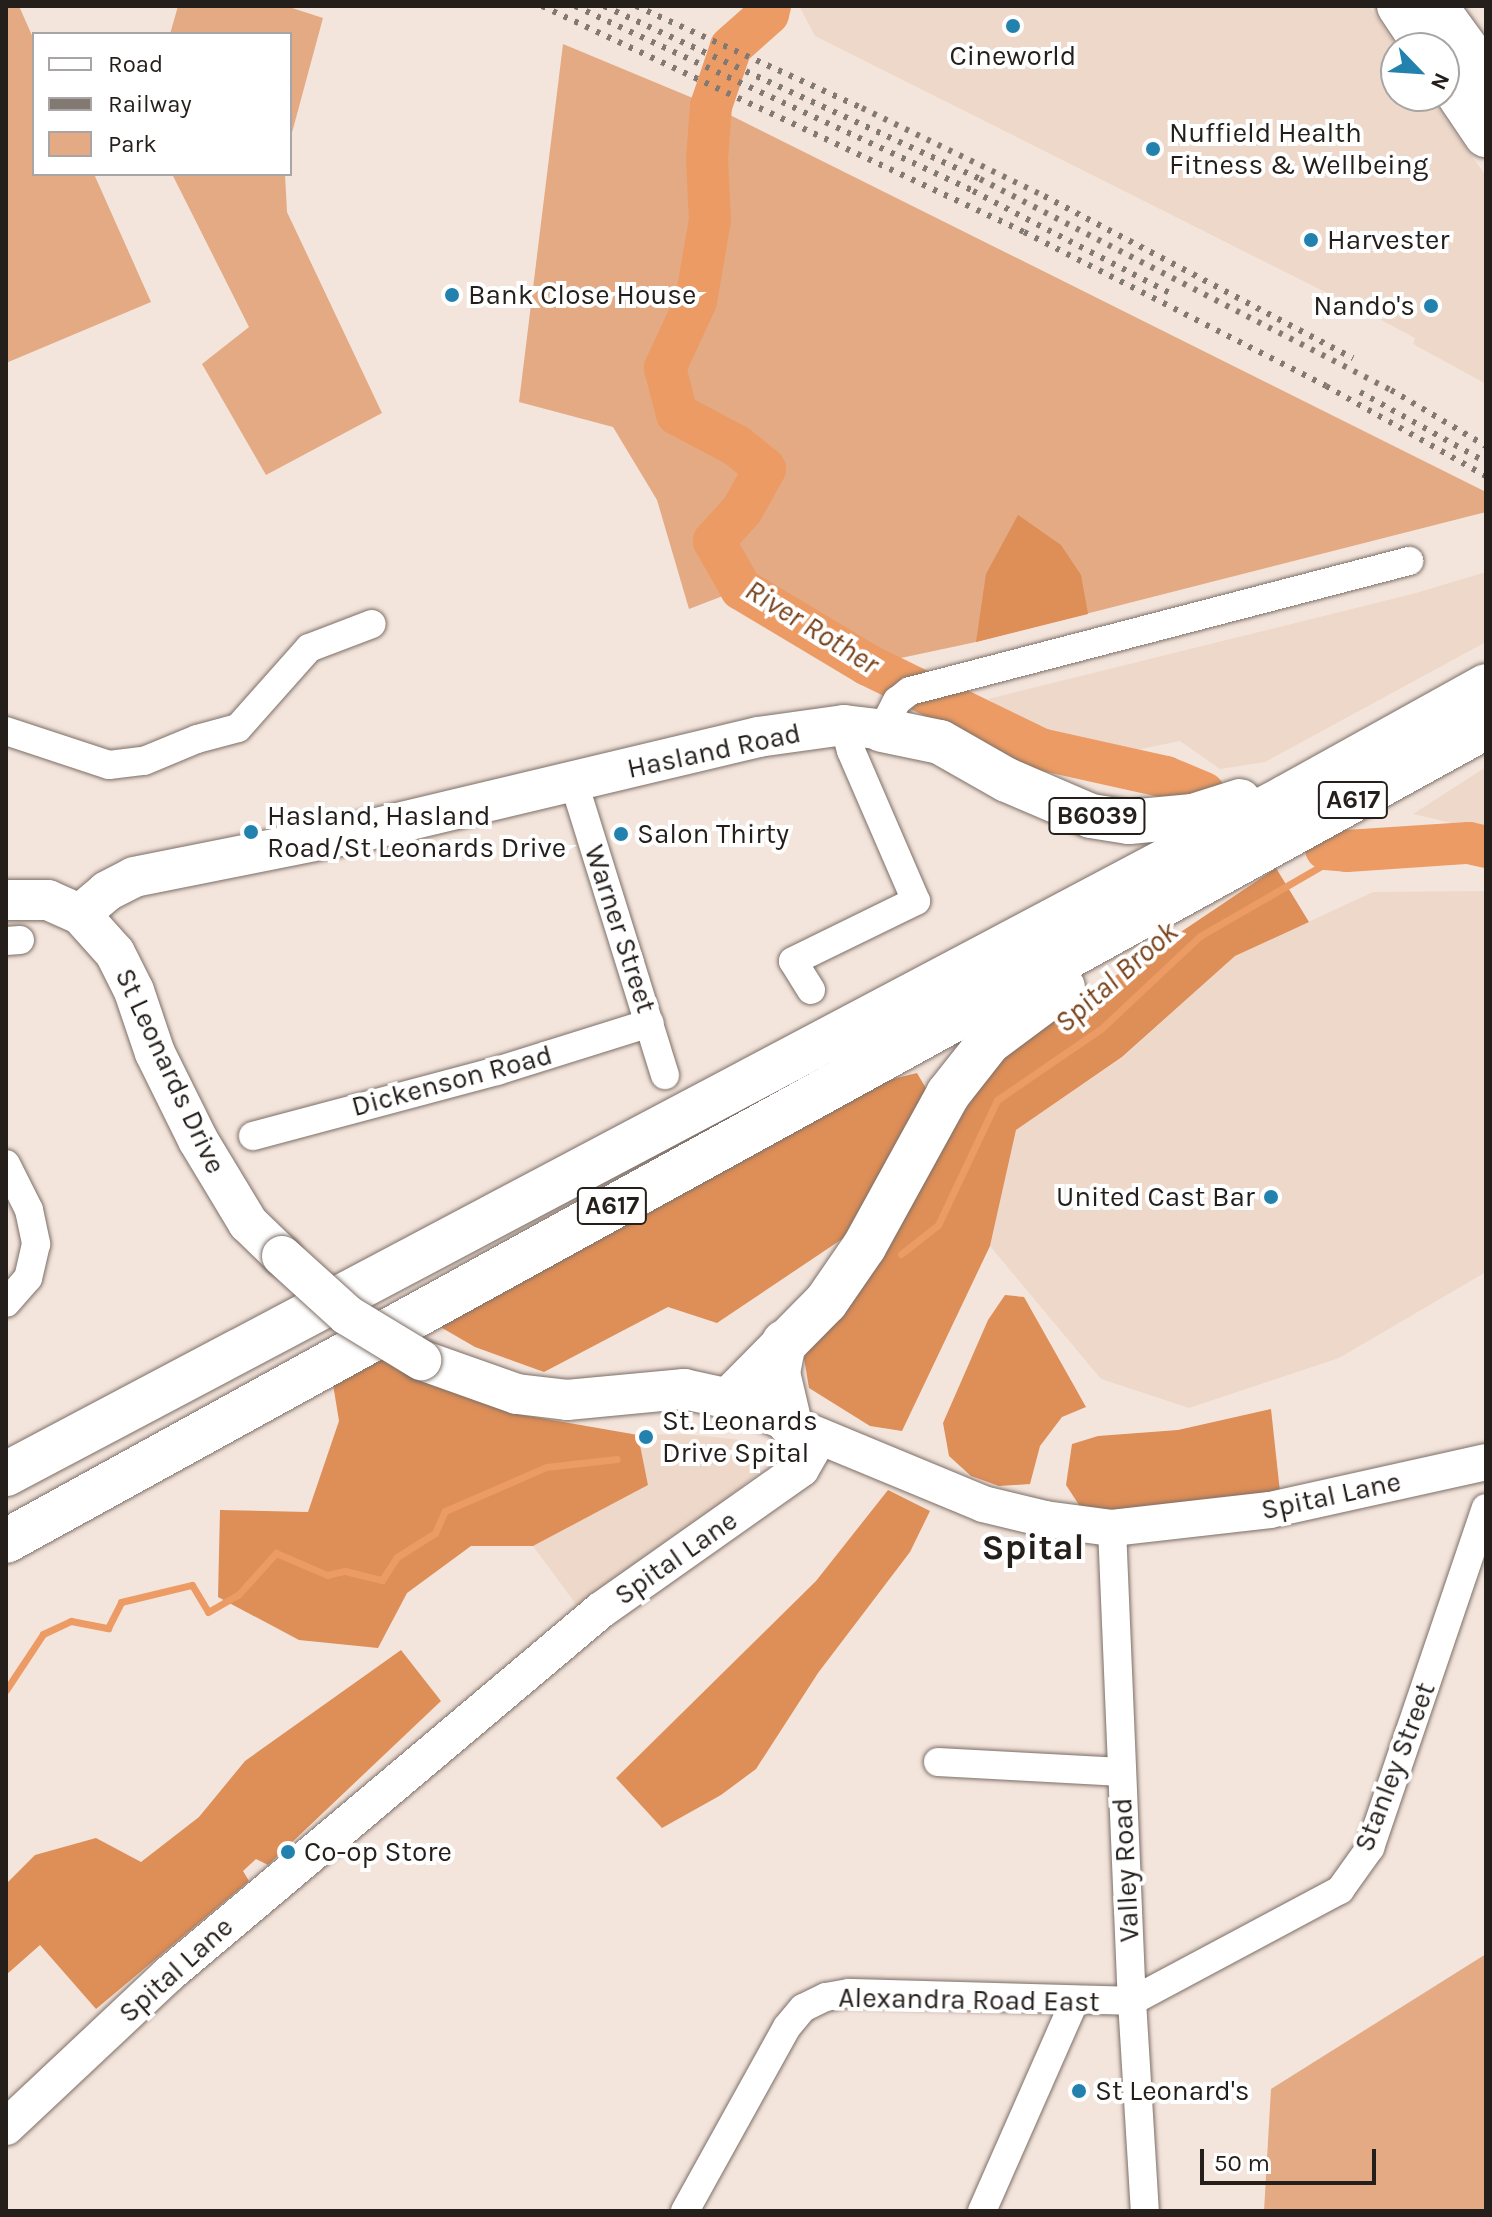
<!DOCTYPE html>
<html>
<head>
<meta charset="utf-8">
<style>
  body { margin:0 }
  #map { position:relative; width:1492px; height:2217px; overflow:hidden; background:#f4e5dc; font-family:Karla,sans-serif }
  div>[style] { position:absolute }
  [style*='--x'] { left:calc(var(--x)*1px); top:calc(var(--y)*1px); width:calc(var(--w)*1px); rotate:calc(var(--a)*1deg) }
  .built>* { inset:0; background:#eed8ca }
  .green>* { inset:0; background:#e4aa83 }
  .forest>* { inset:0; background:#de8e57 }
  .stream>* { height:7px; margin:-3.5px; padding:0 3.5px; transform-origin:3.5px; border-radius:3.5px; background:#ec9b64 }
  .river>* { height:42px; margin:-21px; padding:0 21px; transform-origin:21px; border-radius:21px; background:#ec9b64 }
  .roads { filter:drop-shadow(0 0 2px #7c6f67) drop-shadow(0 0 2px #7c6f67) }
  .minor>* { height:28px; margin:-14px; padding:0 14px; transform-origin:14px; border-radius:14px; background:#fff }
  .tertiary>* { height:36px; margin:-18px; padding:0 18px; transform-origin:18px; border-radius:18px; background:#fff }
  .secondary>* { height:40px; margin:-20px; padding:0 20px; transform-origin:20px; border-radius:20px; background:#fff }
  .trunk>* { height:44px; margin:-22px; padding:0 22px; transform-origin:22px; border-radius:22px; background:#fff }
  .rail>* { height:6px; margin-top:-3px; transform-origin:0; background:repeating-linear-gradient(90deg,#837973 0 4px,transparent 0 12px) }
  .bridges { filter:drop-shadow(0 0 2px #7c6f67) drop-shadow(0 0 2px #7c6f67) }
  .secondary-bridge>* { height:40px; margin:-20px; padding:0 20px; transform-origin:20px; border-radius:20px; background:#fff }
  .dots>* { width:22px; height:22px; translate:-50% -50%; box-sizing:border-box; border:4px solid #fff; border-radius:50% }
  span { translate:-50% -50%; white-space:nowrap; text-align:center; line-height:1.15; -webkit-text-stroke:8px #fff; paint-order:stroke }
  .shield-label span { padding:2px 6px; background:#fff; border:2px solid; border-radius:6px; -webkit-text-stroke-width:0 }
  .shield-label { font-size:26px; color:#251f1c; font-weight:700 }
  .poi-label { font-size:28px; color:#251f1c }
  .left { translate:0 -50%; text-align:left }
  .right { translate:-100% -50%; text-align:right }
  .street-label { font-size:28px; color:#251f1c }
  .water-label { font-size:30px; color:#79441d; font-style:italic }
  .district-label { font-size:36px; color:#251f1c; font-weight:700 }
  .frame { position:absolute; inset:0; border:8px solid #251f1c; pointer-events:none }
  .legend { position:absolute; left:32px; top:32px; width:260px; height:144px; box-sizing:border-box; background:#fff; border:2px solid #a8a5a4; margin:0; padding:10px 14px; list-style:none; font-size:24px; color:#251f1c }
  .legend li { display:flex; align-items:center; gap:16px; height:40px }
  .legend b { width:40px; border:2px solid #a8a5a4 }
  .north { position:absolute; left:1380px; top:32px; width:80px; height:80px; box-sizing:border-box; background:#fff; border:2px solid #a8a5a4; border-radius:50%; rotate:115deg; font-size:22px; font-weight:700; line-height:32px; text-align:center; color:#251f1c }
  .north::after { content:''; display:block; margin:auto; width:28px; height:36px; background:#2381ae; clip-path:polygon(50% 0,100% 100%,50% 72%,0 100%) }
  .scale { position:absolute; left:1200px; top:2149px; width:176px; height:36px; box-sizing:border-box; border:4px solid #251f1c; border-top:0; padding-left:10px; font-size:24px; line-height:28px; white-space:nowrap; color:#251f1c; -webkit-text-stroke:6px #fff; paint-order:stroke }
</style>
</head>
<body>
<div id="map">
  <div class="built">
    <div style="clip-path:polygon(799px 6px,1369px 6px,1397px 48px,1396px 96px,1428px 96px,1486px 176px,1486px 384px,1413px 344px,1415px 338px,1381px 320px,815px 36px)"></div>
    <div style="clip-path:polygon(1486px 572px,1486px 642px,1265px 762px,1220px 769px,1180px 741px,1111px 755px,1036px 734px,988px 699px,1416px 593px)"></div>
    <div style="clip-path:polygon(1486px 767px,1486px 831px,1413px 814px)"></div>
    <div style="clip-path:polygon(1486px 891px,1486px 1272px,1339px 1358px,1189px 1408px,1101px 1379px,990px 1246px,1016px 1130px,1123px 1057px,1235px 956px,1373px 892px)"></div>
    <div style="clip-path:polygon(685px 1434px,741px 1440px,758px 1451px,760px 1471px,704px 1517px,675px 1534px,578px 1607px,533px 1546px,648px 1485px,638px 1435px)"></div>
  </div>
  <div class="green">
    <div style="clip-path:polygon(6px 6px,19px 6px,34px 40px,34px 174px,94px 174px,151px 302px,6px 363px)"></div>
    <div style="clip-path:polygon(178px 6px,286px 6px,323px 18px,290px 140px,290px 34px,170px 34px)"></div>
    <div style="clip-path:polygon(563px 44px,712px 106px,1486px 492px,1486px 512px,976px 642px,868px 665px,741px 589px,689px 609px,657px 500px,613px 427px,519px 402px)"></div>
    <div style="clip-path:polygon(172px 174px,285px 174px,287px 212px,382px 413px,266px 475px,202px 364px,249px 327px)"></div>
    <div style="clip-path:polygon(1486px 1954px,1486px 2211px,1264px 2211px,1271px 2089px)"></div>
  </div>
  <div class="forest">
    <div style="clip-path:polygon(1018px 515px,1061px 545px,1081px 575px,1088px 614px,976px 642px,986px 574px)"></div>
    <div style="clip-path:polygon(1276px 868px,1309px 922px,1235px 956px,1122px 1057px,1016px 1130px,990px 1246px,902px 1431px,870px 1426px,809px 1388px,804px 1358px,819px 1329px,1005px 1050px)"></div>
    <div style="clip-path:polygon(917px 1073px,930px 1095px,866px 1223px,717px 1323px,668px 1307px,544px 1372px,475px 1347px,430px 1321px,860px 1087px)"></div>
    <div style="clip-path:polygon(1005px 1295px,1024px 1297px,1086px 1407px,1062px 1417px,1040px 1446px,1030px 1484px,999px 1486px,971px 1476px,949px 1456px,943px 1423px,988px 1320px)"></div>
    <div style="clip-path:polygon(373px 1354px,523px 1415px,638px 1435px,648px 1485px,533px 1546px,471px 1546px,407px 1593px,378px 1648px,299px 1640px,218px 1597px,220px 1510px,308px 1512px,339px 1421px,332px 1378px)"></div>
    <div style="clip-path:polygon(1271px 1409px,1280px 1492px,1115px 1511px,1081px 1508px,1066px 1485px,1072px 1444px,1098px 1436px,1178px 1430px)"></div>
    <div style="clip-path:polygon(888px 1490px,930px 1511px,910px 1552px,818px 1673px,756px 1769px,721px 1795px,662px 1828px,616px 1778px,816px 1581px)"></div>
    <div style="clip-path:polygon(401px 1650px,441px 1701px,268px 1865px,256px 1859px,243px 1871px,249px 1881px,96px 2009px,40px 1945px,6px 1975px,6px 1884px,35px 1855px,96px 1838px,141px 1862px,199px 1817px,245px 1761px)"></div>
  </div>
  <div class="stream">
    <div style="--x:901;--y:1254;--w:47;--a:-38.1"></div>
    <div style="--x:938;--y:1225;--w:138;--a:-64.7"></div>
    <div style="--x:997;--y:1100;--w:127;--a:-34.4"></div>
    <div style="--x:1102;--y:1028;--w:134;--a:-43.2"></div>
    <div style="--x:1200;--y:936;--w:170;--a:-30"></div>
    <div style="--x:6;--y:1690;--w:67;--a:-56.5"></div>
    <div style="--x:43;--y:1634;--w:31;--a:-25"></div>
    <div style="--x:71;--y:1621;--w:38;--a:11"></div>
    <div style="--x:108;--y:1628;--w:29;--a:-63"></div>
    <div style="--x:121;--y:1602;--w:73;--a:-13.5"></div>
    <div style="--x:192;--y:1585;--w:31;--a:59"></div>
    <div style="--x:208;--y:1612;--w:34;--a:-30"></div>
    <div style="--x:238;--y:1595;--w:57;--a:-47.9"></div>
    <div style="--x:276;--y:1553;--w:56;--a:23.3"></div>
    <div style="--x:327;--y:1575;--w:18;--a:-13"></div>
    <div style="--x:345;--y:1571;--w:38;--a:14"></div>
    <div style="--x:382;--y:1580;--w:27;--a:-57"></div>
    <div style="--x:397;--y:1557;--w:45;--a:-32.3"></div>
    <div style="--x:435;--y:1533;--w:24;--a:-66"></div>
    <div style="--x:445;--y:1511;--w:110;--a:-23.5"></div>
    <div style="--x:546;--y:1467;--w:71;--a:-6.4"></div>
  </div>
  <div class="river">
    <div style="--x:770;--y:6;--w:8;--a:104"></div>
    <div style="--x:768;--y:14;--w:50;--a:138.3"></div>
    <div style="--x:731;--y:47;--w:62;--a:108.7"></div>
    <div style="--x:711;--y:106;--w:53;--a:94.3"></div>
    <div style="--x:707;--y:159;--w:61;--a:87.2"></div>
    <div style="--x:710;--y:220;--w:82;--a:99.8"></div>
    <div style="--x:696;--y:301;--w:74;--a:114.8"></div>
    <div style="--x:665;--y:368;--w:48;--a:75.4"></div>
    <div style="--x:677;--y:414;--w:68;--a:28.1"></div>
    <div style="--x:737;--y:446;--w:36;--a:39"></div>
    <div style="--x:765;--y:469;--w:47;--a:119.3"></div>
    <div style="--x:742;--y:510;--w:42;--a:132.1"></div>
    <div style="--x:714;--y:541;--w:55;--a:60.6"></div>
    <div style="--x:741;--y:589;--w:148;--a:30.9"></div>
    <div style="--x:868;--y:665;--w:191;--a:26"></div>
    <div style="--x:1040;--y:749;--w:129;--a:12.5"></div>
    <div style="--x:1166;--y:777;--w:41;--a:22.8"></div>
    <div style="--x:1326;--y:849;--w:21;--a:5"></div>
    <div style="--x:1347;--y:851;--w:122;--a:-3.8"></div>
    <div style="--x:1469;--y:843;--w:17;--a:13"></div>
  </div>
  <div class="roads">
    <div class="minor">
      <div style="--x:882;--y:730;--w:33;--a:-63"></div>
      <div style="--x:897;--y:701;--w:16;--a:-38"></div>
      <div style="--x:910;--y:691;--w:516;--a:-14.6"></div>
      <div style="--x:6;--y:731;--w:108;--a:18.3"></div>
      <div style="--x:109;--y:765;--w:35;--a:-7"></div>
      <div style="--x:144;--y:761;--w:57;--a:-22.5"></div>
      <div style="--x:197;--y:739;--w:42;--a:-15"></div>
      <div style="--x:238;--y:728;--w:107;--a:-48.4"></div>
      <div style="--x:309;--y:648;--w:67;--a:-20.9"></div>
      <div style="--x:574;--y:783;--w:306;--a:72.7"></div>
      <div style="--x:6;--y:941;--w:14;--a:-4"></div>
      <div style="--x:811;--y:990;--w:34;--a:-122"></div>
      <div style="--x:793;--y:961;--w:137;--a:-26"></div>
      <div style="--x:916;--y:901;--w:163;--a:-113.4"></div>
      <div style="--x:851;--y:751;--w:27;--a:-105"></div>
      <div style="--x:253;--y:1136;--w:253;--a:-14.9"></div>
      <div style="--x:497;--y:1071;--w:160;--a:-17.4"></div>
      <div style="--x:6;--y:1164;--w:51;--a:63.4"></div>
      <div style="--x:29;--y:1210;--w:35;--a:78"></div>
      <div style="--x:36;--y:1244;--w:35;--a:103"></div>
      <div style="--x:28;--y:1278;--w:33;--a:131"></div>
      <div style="--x:1112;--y:1528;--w:473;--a:87.6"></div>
      <div style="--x:1132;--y:2001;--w:210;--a:86.5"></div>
      <div style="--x:938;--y:1762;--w:184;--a:3.1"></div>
      <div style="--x:685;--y:2211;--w:210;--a:-61"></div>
      <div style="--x:787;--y:2027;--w:25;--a:-50"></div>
      <div style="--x:803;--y:2008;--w:25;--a:-26"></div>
      <div style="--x:826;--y:1997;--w:23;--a:-10"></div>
      <div style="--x:849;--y:1993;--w:283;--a:1.6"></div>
      <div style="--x:1132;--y:2001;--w:236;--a:-28.1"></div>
      <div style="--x:1340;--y:1890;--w:52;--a:-54.5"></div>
      <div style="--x:1370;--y:1848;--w:359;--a:-71.2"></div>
      <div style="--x:982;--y:2211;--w:228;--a:-66.2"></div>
    </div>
    <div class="tertiary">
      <div style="--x:730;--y:1399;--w:274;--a:22.5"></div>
      <div style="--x:983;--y:1504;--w:64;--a:13.6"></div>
      <div style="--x:1045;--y:1519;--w:68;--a:7.7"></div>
      <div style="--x:1112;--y:1528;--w:159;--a:-6.5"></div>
      <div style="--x:1270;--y:1510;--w:221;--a:-12.5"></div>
      <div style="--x:6;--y:2127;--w:224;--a:-43.2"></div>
      <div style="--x:169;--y:1974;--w:565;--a:-40.12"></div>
      <div style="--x:601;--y:1610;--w:245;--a:-35.2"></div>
      <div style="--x:801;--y:1469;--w:36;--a:-60"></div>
    </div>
    <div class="secondary">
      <div style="--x:6;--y:900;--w:42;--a:0"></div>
      <div style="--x:48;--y:900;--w:35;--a:24"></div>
      <div style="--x:80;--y:914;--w:52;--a:48.1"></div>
      <div style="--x:115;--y:953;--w:42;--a:63.4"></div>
      <div style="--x:134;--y:991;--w:65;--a:71.3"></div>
      <div style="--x:155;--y:1053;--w:97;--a:63.7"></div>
      <div style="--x:198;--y:1140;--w:97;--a:58.9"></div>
      <div style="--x:248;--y:1223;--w:47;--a:44.1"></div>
      <div style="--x:80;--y:914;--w:35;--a:-40"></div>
      <div style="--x:107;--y:891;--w:30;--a:-27"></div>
      <div style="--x:134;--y:877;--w:235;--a:-11.3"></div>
      <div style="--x:364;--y:831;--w:405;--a:-13.4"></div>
      <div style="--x:758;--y:737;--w:87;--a:-7.9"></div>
      <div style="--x:844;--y:725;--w:38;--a:7"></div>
      <div style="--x:421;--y:1360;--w:102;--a:19.5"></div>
      <div style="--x:517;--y:1394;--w:50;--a:6.8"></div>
      <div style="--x:567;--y:1400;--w:118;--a:-5.4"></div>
      <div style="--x:684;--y:1389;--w:47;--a:12.3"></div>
    </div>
    <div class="trunk">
      <div style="--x:1399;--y:6;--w:50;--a:56.3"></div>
      <div style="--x:1435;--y:6;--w:87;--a:53.9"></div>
      <div style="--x:1444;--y:73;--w:75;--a:55.9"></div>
      <div style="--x:882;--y:730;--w:59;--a:11.7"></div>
      <div style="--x:940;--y:742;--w:77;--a:29.6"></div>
      <div style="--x:1007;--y:780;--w:91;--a:23.2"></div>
      <div style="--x:1091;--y:816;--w:38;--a:9"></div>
      <div style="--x:1129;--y:822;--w:64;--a:-5.4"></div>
      <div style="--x:1193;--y:816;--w:49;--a:-17.7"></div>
      <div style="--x:784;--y:1342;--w:32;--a:101"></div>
      <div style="--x:778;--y:1373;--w:52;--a:76.8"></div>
      <div style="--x:730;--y:1399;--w:136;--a:-45.3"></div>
      <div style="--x:826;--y:1302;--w:67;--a:-55.4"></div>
      <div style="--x:864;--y:1247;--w:175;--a:-61.2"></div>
      <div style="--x:948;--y:1094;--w:66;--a:-51.7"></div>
      <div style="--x:989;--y:1042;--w:92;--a:-36.6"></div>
      <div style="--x:6;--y:1474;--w:1448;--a:-27.87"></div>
      <div style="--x:1286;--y:797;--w:229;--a:-29"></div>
      <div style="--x:6;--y:1541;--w:1689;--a:-28.81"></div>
    </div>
  </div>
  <div class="rail">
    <div style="--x:542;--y:6;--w:532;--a:25.12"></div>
    <div style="--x:1024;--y:232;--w:339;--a:27"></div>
    <div style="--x:1326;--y:386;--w:184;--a:29.4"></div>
    <div style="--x:575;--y:6;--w:439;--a:24.9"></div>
    <div style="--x:973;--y:191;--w:224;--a:27.4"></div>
    <div style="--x:604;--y:6;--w:414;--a:24.7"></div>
    <div style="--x:980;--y:179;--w:462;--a:27.2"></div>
    <div style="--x:1391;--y:390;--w:110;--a:30.5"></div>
    <div style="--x:636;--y:6;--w:248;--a:24.3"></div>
    <div style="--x:862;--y:108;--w:202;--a:25.8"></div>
    <div style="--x:1044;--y:196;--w:349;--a:27.7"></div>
    <div style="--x:1360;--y:392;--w:144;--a:29.1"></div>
  </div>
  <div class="bridges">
    <div class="secondary-bridge">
      <div style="--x:282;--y:1256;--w:88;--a:42.2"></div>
      <div style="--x:347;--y:1315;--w:87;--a:31.3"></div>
    </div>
  </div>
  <div class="dots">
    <div style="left:1013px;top:26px;background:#2381ae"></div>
    <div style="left:1153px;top:149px;background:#2381ae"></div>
    <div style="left:1311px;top:240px;background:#2381ae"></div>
    <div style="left:452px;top:295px;background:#2381ae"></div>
    <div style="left:1431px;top:306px;background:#2381ae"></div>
    <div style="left:251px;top:832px;background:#2381ae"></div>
    <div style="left:621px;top:834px;background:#2381ae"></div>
    <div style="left:1271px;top:1197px;background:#2381ae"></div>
    <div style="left:646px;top:1437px;background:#2381ae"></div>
    <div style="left:288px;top:1852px;background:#2381ae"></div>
    <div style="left:1079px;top:2091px;background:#2381ae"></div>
  </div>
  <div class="shield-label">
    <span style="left:1353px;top:800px">A617</span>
    <span style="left:1097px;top:816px">B6039</span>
    <span style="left:612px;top:1206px">A617</span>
  </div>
  <div class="poi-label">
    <span style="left:1013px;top:56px">Cineworld</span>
    <span class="left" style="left:1169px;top:149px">Nuffield Health<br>Fitness &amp; Wellbeing</span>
    <span class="left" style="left:1327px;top:240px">Harvester</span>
    <span class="left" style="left:468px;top:295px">Bank Close House</span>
    <span class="right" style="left:1415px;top:306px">Nando's</span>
    <span class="left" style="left:267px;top:832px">Hasland, Hasland<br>Road/St Leonards Drive</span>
    <span class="left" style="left:637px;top:834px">Salon Thirty</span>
    <span class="right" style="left:1255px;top:1197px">United Cast Bar</span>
    <span class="left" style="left:662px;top:1437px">St. Leonards<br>Drive Spital</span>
    <span class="left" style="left:304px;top:1852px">Co-op Store</span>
    <span class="left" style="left:1095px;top:2091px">St Leonard's</span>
  </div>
  <div class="street-label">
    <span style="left:714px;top:751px;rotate:-12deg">Hasland Road</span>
    <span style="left:620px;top:929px;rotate:72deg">Warner Street</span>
    <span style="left:170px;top:1071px;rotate:65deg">St Leonards Drive</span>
    <span style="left:452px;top:1081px;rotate:-15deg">Dickenson Road</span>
    <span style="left:1331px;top:1496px;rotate:-12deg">Spital Lane</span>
    <span style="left:676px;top:1558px;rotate:-35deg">Spital Lane</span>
    <span style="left:1395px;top:1767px;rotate:-69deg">Stanley Street</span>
    <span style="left:1126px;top:1870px;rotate:-93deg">Valley Road</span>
    <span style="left:176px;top:1970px;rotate:-42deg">Spital Lane</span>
    <span style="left:969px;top:2000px;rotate:1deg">Alexandra Road East</span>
  </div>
  <div class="water-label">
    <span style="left:812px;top:627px;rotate:32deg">River Rother</span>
    <span style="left:1116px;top:977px;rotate:-41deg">Spital Brook</span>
  </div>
  <div class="district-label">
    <span style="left:1033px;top:1548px">Spital</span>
  </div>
  <div class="frame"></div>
  <ul class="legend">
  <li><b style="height:10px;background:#fff"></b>Road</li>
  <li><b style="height:10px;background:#837973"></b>Railway</li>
  <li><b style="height:22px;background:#e4aa83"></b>Park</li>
  </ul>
  <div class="north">N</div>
  <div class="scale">50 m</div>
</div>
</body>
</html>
